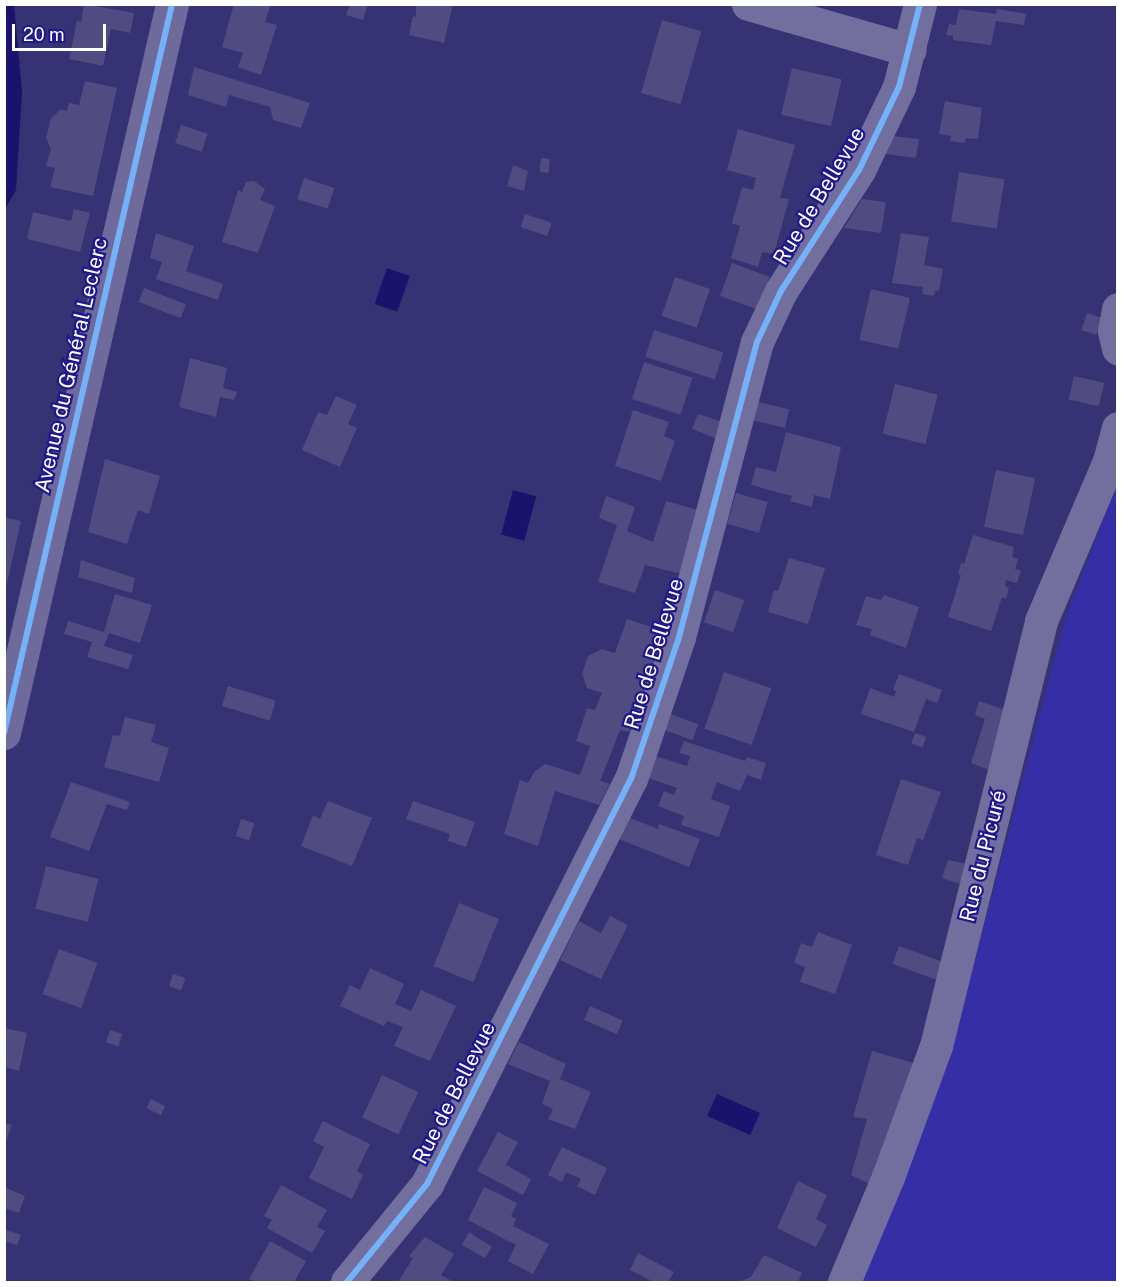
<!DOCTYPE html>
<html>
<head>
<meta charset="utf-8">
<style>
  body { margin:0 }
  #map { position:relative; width:1122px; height:1287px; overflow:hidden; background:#373273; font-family:"Public Sans",sans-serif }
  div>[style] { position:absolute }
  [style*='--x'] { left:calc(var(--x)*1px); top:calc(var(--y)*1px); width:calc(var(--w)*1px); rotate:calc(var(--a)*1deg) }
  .green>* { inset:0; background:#352ea6 }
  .water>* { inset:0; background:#1a126c; transform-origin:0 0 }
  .building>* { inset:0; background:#504c81; transform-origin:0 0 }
  .street>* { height:33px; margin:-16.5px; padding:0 16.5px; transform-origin:16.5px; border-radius:16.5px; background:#726e9e }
  .secondary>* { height:33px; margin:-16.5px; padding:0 16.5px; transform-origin:16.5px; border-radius:16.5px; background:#6e6b9c }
  .cycleway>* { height:6px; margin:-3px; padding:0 3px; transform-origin:3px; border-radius:3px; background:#73b2f8 }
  span { translate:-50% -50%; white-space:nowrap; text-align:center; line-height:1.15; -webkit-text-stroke:4.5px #20178e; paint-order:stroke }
  .street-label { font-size:21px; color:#fff }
  .frame { position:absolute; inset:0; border:6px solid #fff; pointer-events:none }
  .scale { position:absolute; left:12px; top:24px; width:94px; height:27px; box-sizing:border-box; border:3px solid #fff; border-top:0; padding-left:8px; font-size:18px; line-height:21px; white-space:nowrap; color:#fff; -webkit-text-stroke:4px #20178e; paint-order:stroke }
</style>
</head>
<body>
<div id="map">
  <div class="green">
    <div style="clip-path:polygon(1117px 484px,1117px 1282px,863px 1282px,947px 1065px,1066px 617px)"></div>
  </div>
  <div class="water">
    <div style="clip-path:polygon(14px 4px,22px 92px,16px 190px,5px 209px,4px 5px)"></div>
    <div style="left:387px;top:268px;width:24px;height:38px;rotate:19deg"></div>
    <div style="left:513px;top:490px;width:24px;height:46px;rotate:15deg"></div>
    <div style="left:717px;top:1094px;width:47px;height:24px;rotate:24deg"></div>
  </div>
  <div class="building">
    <div style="clip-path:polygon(84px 4px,134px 13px,130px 33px,111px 29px,103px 66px,69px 59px,77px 21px,81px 22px)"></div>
    <div style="clip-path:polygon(234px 4px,271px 4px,265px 22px,277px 25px,261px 75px,238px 67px,243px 53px,222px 47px)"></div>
    <div style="clip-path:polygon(350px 4px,368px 4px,363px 20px,346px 15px)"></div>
    <div style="clip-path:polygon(416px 4px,453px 4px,444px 43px,409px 35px,413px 16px,416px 17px)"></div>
    <div style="clip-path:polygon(959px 9px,996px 14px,997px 9px,1026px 14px,1024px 25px,996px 21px,991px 45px,953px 40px,953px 36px,946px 35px,949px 24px,956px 25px)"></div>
    <div style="left:662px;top:20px;width:41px;height:76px;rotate:16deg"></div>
    <div style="clip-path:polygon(194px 67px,310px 103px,301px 128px,273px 120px,270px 107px,229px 95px,226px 107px,188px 95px)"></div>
    <div style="left:792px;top:68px;width:51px;height:48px;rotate:13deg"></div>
    <div style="clip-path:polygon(85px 81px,117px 88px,93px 196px,50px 187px,55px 168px,46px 166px,51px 149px,46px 138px,51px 118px,61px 109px,67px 111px,69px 103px,79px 105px)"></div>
    <div style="clip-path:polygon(945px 101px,982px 108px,978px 139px,966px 138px,964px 143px,950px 141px,951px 136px,939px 134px)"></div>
    <div style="left:181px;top:125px;width:28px;height:19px;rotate:18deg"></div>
    <div style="clip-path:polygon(738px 129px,795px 145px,780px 198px,789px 199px,774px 254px,762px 252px,758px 267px,731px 258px,740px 226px,732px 223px,742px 187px,753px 190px,756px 178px,727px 170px)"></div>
    <div style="clip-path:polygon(893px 136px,919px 139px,916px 158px,886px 154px)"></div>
    <div style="left:541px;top:158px;width:9px;height:14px;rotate:6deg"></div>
    <div style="clip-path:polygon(513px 165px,528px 171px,524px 191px,507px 186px)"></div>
    <div style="left:959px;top:172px;width:46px;height:50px;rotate:9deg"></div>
    <div style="left:304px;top:178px;width:32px;height:22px;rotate:18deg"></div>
    <div style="clip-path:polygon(254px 181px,265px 189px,260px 200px,275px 206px,258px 253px,222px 242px,238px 190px,242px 192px,246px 182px)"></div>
    <div style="clip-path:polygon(862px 199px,886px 202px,881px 233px,844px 228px)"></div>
    <div style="clip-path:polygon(74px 209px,90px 213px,80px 252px,27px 239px,33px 212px,71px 221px)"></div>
    <div style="left:525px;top:214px;width:28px;height:14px;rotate:18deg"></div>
    <div style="clip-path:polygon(156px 233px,194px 246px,186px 271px,223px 284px,218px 300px,156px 279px,162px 262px,150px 258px)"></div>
    <div style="clip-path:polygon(901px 233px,929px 237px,924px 265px,943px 269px,939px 291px,935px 290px,934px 296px,922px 294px,923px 287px,892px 283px)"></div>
    <div style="left:732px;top:263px;width:40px;height:35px;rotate:20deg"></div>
    <div style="left:675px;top:277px;width:37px;height:41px;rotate:19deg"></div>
    <div style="left:144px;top:288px;width:45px;height:15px;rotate:21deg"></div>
    <div style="left:871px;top:289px;width:40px;height:52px;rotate:13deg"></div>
    <div style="left:1087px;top:313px;width:16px;height:18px;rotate:18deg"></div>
    <div style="left:654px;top:330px;width:73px;height:28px;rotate:18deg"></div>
    <div style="clip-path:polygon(190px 358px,227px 368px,223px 388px,237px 392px,234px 400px,220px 397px,216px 417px,179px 407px)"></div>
    <div style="left:644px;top:362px;width:51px;height:39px;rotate:18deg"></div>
    <div style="left:1074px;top:376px;width:31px;height:24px;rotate:13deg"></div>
    <div style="left:895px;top:384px;width:44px;height:51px;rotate:14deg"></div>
    <div style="clip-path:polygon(336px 396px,357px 405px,348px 424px,357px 428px,340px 467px,302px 450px,318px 412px,327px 415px)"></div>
    <div style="left:758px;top:402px;width:32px;height:19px;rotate:13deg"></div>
    <div style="clip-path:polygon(633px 410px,669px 422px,664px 436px,675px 441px,661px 481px,615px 466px)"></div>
    <div style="clip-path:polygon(698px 414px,720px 421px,715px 438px,692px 429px)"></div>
    <div style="clip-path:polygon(786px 432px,841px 447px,830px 499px,814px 495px,812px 507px,790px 501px,792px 496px,751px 485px,756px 467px,776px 472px)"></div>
    <div style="clip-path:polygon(105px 459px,160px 476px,149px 514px,138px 510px,127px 544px,88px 532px)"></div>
    <div style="left:996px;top:470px;width:40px;height:58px;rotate:12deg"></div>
    <div style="left:736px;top:493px;width:33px;height:32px;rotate:16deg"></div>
    <div style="clip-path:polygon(606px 496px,635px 507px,627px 531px,653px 542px,666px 501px,698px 510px,682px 574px,645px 565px,635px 593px,598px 582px,617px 525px,599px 518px)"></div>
    <div style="clip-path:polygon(4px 517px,21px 521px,5px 592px,4px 592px)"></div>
    <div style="clip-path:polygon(973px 535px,1014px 547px,1012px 557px,1018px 559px,1015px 569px,1021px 570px,1017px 583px,1006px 580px,1005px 586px,1009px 588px,1006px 599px,1002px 597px,991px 631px,948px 617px,961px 575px,958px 574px,961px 563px,964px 564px)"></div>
    <div style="clip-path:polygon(789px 558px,825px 568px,808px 624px,768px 612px,774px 590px,778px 591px)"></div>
    <div style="clip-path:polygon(81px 560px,135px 578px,132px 593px,78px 577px)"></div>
    <div style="left:715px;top:590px;width:31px;height:34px;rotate:19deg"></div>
    <div style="clip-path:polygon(115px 594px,152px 605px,140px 643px,109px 633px,104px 646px,133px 655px,128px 669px,87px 657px,92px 642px,64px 634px,68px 621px,104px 632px)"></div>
    <div style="clip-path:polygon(884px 595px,919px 607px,906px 648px,870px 635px,872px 629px,856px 625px,866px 596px,881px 600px)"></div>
    <div style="clip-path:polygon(627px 619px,664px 631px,629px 732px,620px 730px,600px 781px,610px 784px,599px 805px,555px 791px,538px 846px,504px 834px,520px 780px,528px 783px,534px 772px,545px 764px,580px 775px,590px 746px,576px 741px,587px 708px,595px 710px,602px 693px,587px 688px,582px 674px,588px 656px,602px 649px,615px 653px)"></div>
    <div style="left:724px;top:672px;width:50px;height:60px;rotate:19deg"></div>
    <div style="clip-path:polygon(899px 674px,942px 690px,937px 703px,926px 699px,914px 732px,861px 714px,870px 688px,894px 697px,896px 691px,893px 690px)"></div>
    <div style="left:228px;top:686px;width:50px;height:21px;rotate:17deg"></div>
    <div style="clip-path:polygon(979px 701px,1008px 711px,992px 771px,971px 763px,985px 719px,975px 715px)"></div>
    <div style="left:670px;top:714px;width:30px;height:17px;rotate:20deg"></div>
    <div style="clip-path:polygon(125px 717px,156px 725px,151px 742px,169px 748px,159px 782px,104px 767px,113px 735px,120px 736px)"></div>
    <div style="left:915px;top:733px;width:12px;height:11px;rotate:20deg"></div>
    <div style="clip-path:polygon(684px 741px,745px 761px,747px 757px,766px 763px,761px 780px,747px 775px,740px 791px,717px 782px,711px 799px,730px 806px,719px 837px,681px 825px,684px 816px,658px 806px,664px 791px,674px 795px,677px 788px,648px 778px,655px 756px,687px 766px,690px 756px,679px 753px)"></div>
    <div style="clip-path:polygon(901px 779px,941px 792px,923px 840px,917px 838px,908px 865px,876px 855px)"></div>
    <div style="clip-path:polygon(71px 782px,130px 802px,127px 810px,107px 804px,89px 851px,50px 837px)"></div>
    <div style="clip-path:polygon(328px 801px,372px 818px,352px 866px,301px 846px,313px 815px,320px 819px)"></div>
    <div style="clip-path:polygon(413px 801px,475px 822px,466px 847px,448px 841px,450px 834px,406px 819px)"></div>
    <div style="clip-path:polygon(630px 818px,658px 829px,659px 824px,700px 839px,689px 867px,619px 839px)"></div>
    <div style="left:241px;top:819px;width:14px;height:18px;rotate:17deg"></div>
    <div style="clip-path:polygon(948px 860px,968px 864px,963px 885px,942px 878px)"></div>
    <div style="left:46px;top:866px;width:54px;height:44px;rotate:14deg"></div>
    <div style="left:459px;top:903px;width:43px;height:68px;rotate:22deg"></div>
    <div style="clip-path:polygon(610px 916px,628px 925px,601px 979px,560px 960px,579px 921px,601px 933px)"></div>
    <div style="clip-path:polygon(818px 932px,852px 945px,835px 994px,800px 982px,805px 967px,794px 963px,801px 943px,812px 947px)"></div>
    <div style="left:899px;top:946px;width:47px;height:19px;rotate:20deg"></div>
    <div style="left:59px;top:949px;width:41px;height:48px;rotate:20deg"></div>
    <div style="clip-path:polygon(370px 968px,404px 984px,395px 1004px,411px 1011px,421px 990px,456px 1006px,430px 1061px,394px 1046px,403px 1027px,387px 1021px,384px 1026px,340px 1006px,350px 985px,360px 990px)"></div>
    <div style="left:173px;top:974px;width:13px;height:13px;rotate:18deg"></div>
    <div style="left:590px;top:1006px;width:36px;height:15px;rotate:24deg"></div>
    <div style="clip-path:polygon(5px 1028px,27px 1033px,19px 1071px,5px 1067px)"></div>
    <div style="left:110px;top:1030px;width:13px;height:13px;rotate:18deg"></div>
    <div style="clip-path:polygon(519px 1042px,566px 1064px,560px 1079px,591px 1092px,575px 1129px,548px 1119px,553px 1109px,542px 1104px,550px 1081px,508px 1064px)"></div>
    <div style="clip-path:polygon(872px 1051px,917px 1064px,874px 1186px,851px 1175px,867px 1119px,853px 1117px)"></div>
    <div style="left:382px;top:1075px;width:40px;height:47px;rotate:25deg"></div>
    <div style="left:151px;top:1099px;width:16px;height:10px;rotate:27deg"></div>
    <div style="clip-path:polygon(323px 1121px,370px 1144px,357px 1171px,363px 1175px,352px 1199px,309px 1178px,324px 1147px,313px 1141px)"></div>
    <div style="clip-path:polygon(4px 1123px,12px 1125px,5px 1144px,4px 1144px)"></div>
    <div style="clip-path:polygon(498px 1132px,518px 1142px,506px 1165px,531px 1179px,523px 1195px,477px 1171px)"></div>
    <div style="clip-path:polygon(562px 1147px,607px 1168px,595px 1195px,577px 1186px,581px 1179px,566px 1172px,562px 1182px,548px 1175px)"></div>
    <div style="clip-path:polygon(798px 1181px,827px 1195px,816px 1219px,827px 1225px,816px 1247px,777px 1228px)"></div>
    <div style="clip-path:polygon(281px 1185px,327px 1210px,317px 1227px,325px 1231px,312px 1253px,267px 1228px,272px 1220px,264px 1216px)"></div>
    <div style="clip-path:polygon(4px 1187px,25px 1196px,19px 1213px,4px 1208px)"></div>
    <div style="clip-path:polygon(484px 1187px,517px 1203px,511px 1216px,516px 1219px,513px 1226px,549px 1244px,533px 1274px,508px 1261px,516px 1245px,468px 1220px)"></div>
    <div style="clip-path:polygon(4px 1229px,21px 1235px,17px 1245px,4px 1241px)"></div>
    <div style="clip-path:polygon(469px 1232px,492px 1247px,485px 1258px,462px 1245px)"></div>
    <div style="clip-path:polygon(425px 1237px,454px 1254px,441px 1275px,454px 1282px,398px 1282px,413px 1258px,409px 1256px)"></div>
    <div style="clip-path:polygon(270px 1241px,306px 1261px,294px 1282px,256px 1282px,249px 1279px)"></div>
    <div style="clip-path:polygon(638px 1253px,674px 1272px,668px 1282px,654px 1282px,630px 1270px)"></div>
    <div style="clip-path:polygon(764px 1255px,802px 1273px,798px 1282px,739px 1282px,751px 1277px)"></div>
  </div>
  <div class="street">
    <div style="--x:748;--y:4;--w:168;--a:15.9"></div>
    <div style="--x:1118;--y:309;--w:22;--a:100"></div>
    <div style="--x:1114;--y:331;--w:18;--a:77"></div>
    <div style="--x:347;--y:1282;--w:127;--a:-50.8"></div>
    <div style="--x:427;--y:1184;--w:453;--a:-63.3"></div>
    <div style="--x:631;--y:779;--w:150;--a:-71.3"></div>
    <div style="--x:679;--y:637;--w:305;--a:-75.2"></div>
    <div style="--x:757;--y:342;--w:56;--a:-64.8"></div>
    <div style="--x:781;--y:291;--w:144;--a:-57.2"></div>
    <div style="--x:859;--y:170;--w:92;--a:-64.3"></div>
    <div style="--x:899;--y:87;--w:86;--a:-75.8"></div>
    <div style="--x:844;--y:1282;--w:114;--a:-67.3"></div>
    <div style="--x:888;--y:1177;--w:140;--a:-69.9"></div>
    <div style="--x:936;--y:1046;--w:438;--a:-76.1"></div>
    <div style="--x:1041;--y:621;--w:174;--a:-67"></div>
    <div style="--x:1109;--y:461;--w:34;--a:-75"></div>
  </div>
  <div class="secondary">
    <div style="--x:4;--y:733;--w:748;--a:-77.02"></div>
  </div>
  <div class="cycleway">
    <div style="--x:4;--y:733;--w:748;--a:-77.02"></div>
    <div style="--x:347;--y:1282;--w:127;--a:-50.8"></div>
    <div style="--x:427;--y:1184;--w:453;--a:-63.3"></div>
    <div style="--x:631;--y:779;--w:150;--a:-71.3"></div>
    <div style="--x:679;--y:637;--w:305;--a:-75.2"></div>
    <div style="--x:757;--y:342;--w:56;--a:-64.8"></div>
    <div style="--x:781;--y:291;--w:144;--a:-57.2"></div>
    <div style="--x:859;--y:170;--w:92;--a:-64.3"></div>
    <div style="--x:899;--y:87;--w:86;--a:-75.8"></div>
  </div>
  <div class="street-label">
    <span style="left:819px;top:196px;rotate:-59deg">Rue de Bellevue</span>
    <span style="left:71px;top:365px;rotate:-77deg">Avenue du Général Leclerc</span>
    <span style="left:654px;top:654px;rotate:-73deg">Rue de Bellevue</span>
    <span style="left:983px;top:856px;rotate:-76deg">Rue du Picuré</span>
    <span style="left:454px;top:1093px;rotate:-63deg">Rue de Bellevue</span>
  </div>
  <div class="frame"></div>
  <div class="scale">20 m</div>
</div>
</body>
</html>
